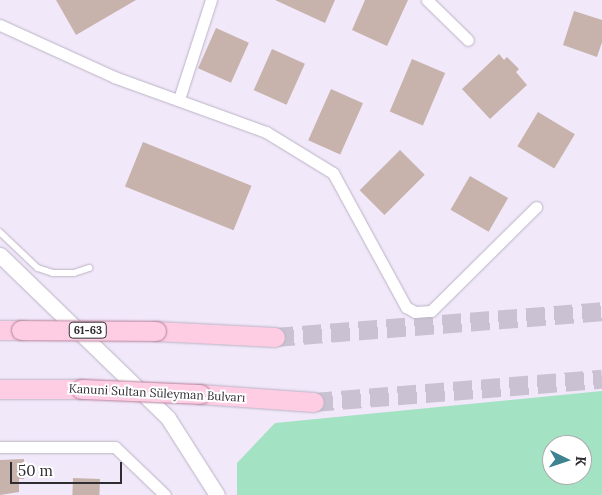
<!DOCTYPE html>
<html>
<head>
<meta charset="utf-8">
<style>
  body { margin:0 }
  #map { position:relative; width:602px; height:495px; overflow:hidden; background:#f1e8fa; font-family:Lora,serif }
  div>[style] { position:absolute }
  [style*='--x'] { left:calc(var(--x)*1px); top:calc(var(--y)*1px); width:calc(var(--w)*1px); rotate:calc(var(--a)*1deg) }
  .green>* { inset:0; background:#a3e3c4 }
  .building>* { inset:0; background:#c7b2ac; transform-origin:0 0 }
  .primary-tunnel>* { height:19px; margin-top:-9.5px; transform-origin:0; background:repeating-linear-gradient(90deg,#cac2d2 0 19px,transparent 0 28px) }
  .roads { filter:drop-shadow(0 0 1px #bbb3c4) drop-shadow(0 0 1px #bbb3c4) }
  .service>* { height:5.5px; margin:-2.75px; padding:0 2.75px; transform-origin:2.75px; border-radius:2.75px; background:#fff }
  .minor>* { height:11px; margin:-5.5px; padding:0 5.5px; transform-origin:5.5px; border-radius:5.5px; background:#fff }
  .tertiary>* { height:15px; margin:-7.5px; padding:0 7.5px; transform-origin:7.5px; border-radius:7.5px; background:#fff }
  .primary>* { height:19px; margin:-9.5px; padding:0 9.5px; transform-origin:9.5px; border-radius:9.5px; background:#fecde3 }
  .bridges { filter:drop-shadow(0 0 1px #b57f99) drop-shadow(0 0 1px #b57f99) }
  .primary-bridge>* { height:19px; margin:-9.5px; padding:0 9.5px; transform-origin:9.5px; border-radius:9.5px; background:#fecde3 }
  span { translate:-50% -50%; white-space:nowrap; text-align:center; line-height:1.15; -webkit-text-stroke:4px #fff; paint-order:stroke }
  .shield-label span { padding:1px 4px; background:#fff; border:1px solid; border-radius:4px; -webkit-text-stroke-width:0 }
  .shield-label { font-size:11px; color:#2f2c32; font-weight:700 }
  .street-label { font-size:12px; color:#2f2c32 }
  .north { position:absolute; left:542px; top:435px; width:50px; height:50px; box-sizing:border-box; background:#fff; border:1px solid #acabad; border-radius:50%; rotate:94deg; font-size:14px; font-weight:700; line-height:20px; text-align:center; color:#2f2c32 }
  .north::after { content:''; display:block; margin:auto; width:18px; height:22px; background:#3e8390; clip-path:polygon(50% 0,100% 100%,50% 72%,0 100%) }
  .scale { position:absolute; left:10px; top:462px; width:112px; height:22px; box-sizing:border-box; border:2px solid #2f2c32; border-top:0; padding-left:6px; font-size:15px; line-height:18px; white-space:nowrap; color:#2f2c32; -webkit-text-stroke:4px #fff; paint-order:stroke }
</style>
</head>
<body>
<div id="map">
  <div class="green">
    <div style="clip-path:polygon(evenodd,602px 391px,602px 495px,237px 495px,237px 463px,275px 423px,602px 391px,552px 445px,582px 445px,582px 475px,552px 475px,552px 445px)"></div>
  </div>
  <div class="building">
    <div style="clip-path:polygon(56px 0,136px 0,76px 35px)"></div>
    <div style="clip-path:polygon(275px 0,335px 0,325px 23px)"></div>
    <div style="clip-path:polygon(365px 0,408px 0,387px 46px,352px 30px)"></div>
    <div style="clip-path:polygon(574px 11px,602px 20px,602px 42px,597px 57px,563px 45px)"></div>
    <div style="left:216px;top:28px;width:36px;height:44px;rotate:24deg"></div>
    <div style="left:272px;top:49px;width:36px;height:45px;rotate:24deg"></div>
    <div style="clip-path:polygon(499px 54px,504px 60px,507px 57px,519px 69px,516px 72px,527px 85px,490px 119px,462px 89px)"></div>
    <div style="left:412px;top:59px;width:36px;height:57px;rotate:23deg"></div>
    <div style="left:331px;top:89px;width:35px;height:56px;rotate:24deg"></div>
    <div style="left:538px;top:112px;width:43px;height:40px;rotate:31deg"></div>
    <div style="left:143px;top:142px;width:117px;height:48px;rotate:22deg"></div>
    <div style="left:400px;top:150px;width:35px;height:57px;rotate:45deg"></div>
    <div style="left:470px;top:176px;width:44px;height:39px;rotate:30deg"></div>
    <div style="clip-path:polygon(24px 459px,24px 479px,19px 479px,19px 492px,0 495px,0 460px)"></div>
    <div style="left:73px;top:478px;width:27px;height:17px;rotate:2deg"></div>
  </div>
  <div class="primary-tunnel">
    <div style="--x:275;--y:337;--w:328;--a:-4.5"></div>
    <div style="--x:314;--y:402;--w:289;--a:-4.6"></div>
  </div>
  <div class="roads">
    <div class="service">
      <div style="--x:0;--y:232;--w:52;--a:43.5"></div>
      <div style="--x:38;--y:268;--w:16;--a:18"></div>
      <div style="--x:53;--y:273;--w:21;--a:0"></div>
      <div style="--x:74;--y:273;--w:16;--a:-18"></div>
    </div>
    <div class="minor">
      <div style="--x:427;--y:0;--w:57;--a:44.3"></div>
      <div style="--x:0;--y:25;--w:125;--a:24.5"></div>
      <div style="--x:114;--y:77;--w:162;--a:19.9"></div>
      <div style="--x:266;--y:132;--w:79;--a:31.5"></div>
      <div style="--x:333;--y:173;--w:153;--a:61.4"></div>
      <div style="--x:406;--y:307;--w:10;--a:29"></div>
      <div style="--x:415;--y:312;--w:16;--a:-4"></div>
      <div style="--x:431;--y:311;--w:148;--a:-44.7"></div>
      <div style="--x:179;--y:99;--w:104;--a:-72.1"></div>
      <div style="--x:0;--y:447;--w:115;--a:0"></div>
      <div style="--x:115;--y:447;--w:69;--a:43.8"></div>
    </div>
    <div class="tertiary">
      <div style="--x:0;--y:255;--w:234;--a:44.1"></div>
      <div style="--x:168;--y:418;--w:91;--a:57.5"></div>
    </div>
    <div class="primary">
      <div style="--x:0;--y:330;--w:21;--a:0"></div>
      <div style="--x:156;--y:331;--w:119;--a:2.9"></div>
      <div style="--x:0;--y:389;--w:81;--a:0"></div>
      <div style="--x:200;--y:394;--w:114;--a:4"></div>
    </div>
  </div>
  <div class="bridges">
    <div class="primary-bridge">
      <div style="--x:21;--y:330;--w:135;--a:0.4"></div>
      <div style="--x:81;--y:389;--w:119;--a:2.4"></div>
    </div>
  </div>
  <div class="shield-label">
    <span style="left:88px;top:330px">61-63</span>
  </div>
  <div class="street-label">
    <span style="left:157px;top:393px;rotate:3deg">Kanuni Sultan Süleyman Bulvarı</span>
  </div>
  <div class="north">K</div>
  <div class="scale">50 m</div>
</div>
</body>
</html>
